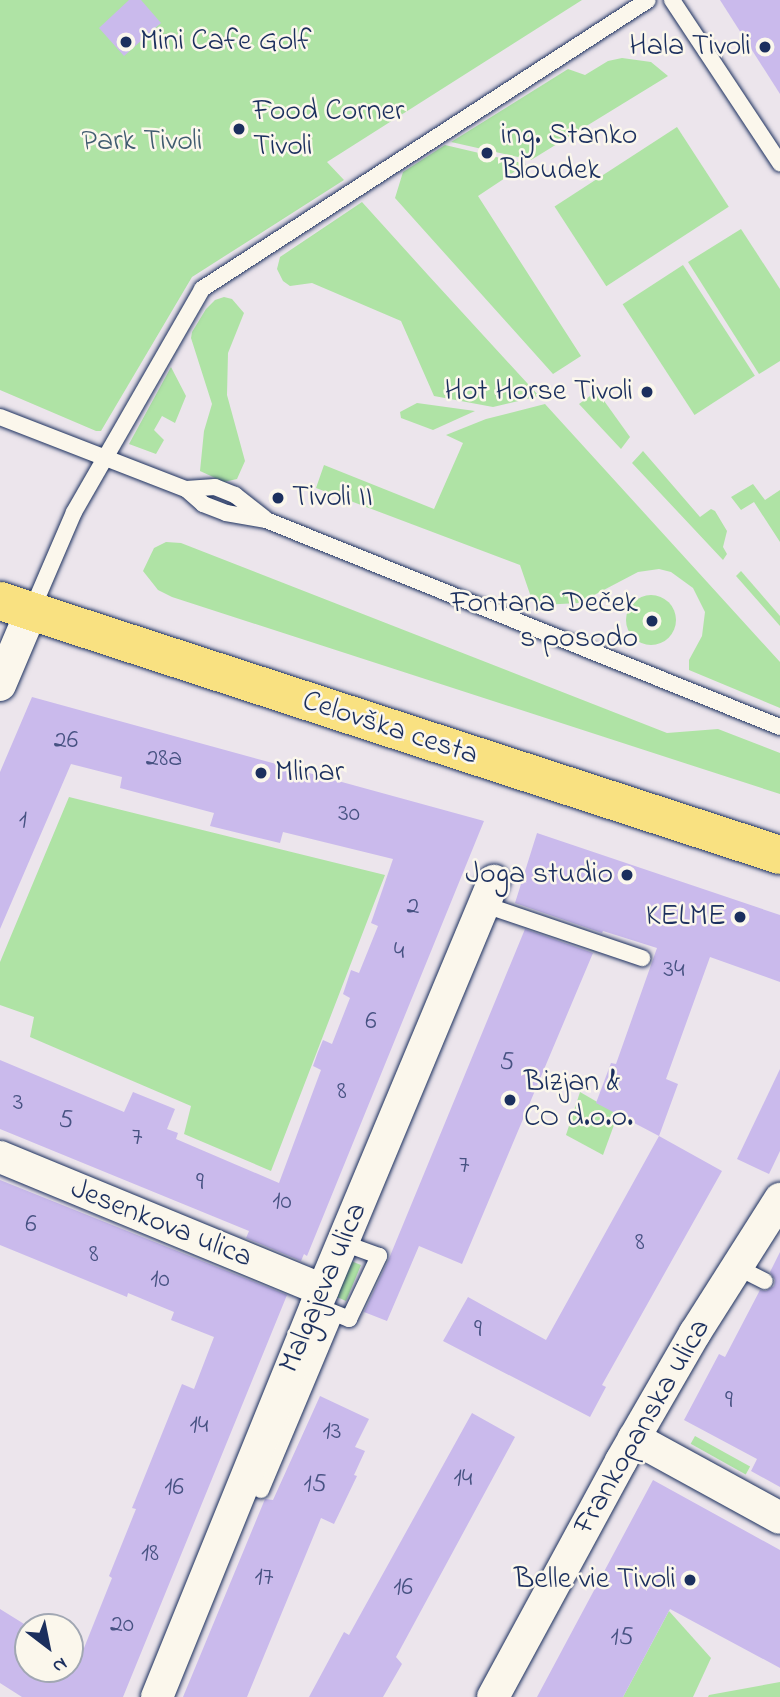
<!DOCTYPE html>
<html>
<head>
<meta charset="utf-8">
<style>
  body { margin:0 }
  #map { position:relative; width:780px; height:1697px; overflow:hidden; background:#ece5ec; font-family:"Indie Flower",sans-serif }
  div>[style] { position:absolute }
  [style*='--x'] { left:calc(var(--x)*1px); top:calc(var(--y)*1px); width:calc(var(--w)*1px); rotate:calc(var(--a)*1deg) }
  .green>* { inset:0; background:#afe3a5; transform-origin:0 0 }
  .round { border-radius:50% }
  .building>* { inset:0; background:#cabaec }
  .roads { filter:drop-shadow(0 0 2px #1b2f5e) drop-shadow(0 0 2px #1b2f5e) }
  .service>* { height:16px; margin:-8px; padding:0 8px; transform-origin:8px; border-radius:8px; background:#fbf7ec }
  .minor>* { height:32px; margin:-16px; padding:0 16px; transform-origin:16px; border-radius:16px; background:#fbf7ec }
  .primary>* { height:38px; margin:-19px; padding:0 19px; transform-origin:19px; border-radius:19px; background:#f9e181 }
  .dots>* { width:19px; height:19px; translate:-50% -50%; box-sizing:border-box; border:4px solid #fbf7ec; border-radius:50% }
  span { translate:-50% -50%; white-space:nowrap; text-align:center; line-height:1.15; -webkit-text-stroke:5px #fbf7ec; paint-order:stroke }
  .number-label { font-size:26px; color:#475282 }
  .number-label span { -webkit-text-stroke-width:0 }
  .poi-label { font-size:30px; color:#1b2f5e }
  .left { translate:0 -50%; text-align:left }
  .right { translate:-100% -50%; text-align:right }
  .park-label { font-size:30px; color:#405c70 }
  .street-label { font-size:30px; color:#1b2f5e }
  .north { position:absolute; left:14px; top:1613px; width:70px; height:70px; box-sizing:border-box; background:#fbf7ec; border:2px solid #a1a7b3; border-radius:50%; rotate:148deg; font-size:19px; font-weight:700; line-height:28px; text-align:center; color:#1b2f5e }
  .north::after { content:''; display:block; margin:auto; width:24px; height:32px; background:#1b2f5e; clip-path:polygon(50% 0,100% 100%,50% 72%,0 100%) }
</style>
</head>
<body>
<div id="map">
  <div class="green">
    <div style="clip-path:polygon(0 0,582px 0,327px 162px,344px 180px,192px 277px,101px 431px,96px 431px,0 390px)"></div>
    <div style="clip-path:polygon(622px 58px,651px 62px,668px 76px,531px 160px,451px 142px,568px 69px,585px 75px,608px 61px)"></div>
    <div style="left:677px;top:127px;width:95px;height:146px;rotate:57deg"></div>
    <div style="clip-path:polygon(445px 145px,526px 164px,478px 196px,581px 356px,553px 374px,395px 198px,403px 172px)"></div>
    <div style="clip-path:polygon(362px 202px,428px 275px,539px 396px,493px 407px,434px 396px,401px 321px,312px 283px,290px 286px,283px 281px,277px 269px,280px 257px)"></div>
    <div style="clip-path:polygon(741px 229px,780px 289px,780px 361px,759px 374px,688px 262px)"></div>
    <div style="left:683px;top:265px;width:132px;height:72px;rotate:57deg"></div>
    <div style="clip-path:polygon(224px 297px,232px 299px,244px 313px,228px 353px,227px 395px,245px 461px,237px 479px,224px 482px,200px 471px,204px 431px,212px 404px,191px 338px,192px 332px,206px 309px,215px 300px)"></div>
    <div style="clip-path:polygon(171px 367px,186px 396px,175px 423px,162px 416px,154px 430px,164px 440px,156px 454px,129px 444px)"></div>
    <div style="clip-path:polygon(597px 391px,630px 437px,621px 449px,579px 404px)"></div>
    <div style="clip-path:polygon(417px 403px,475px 411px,433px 430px,401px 418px,400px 412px)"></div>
    <div style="clip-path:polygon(545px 404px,780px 662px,780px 708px,689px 670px,689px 660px,702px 636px,705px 612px,693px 588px,671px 572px,659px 569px,638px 572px,579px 603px,541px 605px,532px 600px,520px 565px,316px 488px,324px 465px,434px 509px,463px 443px,446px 435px,486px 419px)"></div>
    <div style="clip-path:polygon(643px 451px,700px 517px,711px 509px,715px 511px,727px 531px,723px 547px,727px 554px,723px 560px,632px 463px)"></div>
    <div style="clip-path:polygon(753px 484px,765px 500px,780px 490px,780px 542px,754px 502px,741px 510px,731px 497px)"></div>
    <div style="clip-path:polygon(166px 542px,181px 543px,667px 733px,718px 729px,780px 753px,780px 794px,172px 597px,158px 590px,143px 571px,154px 548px)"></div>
    <div style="clip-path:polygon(741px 571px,780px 616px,780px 626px,736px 576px)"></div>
    <div class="round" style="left:626px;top:595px;width:50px;height:50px"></div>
    <div style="clip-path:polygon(69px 797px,385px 875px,271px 1171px,184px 1134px,191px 1106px,30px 1037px,34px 1017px,0 1005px,0 962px)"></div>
    <div style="clip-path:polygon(580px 1092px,618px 1114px,603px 1155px,566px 1135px)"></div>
    <div style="clip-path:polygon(346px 1259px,361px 1265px,346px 1301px,337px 1297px,334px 1290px)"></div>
    <div style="left:695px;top:1436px;width:63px;height:9px;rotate:29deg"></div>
    <div style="clip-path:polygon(669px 1611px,711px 1658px,693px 1697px,623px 1697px)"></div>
    <div style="clip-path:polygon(780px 1682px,780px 1697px,708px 1697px,709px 1695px)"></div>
  </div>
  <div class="building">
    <div style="clip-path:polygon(129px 0,141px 0,161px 23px,124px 56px,99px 28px)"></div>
    <div style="clip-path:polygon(720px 0,780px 0,780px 94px)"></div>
    <div style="clip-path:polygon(32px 697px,484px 821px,307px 1256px,304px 1254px,301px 1261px,246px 1238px,249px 1231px,0 1129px,0 1060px,124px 1112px,133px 1092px,175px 1109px,167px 1129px,178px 1133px,176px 1139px,279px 1183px,321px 1070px,313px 1066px,318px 1052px,323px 1040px,332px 1044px,350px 998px,343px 994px,351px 970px,359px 973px,378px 926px,371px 923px,393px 859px,283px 832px,280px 843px,210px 826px,214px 813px,120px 788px,122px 777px,71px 764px,0 929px,0 772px)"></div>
    <div style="clip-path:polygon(537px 833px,780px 915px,780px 982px,710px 957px,666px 1079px,678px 1084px,659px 1136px,596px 1103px,611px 1063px,616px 1064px,657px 948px,603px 931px,602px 933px,515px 903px)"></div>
    <div style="clip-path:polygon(525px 929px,593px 953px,462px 1264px,419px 1246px,387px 1321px,364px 1312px,388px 1261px)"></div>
    <div style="clip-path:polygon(780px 1069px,780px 1151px,769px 1174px,737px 1159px)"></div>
    <div style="clip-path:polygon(659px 1136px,722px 1171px,602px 1385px,606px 1387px,590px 1417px,443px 1341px,468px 1297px,546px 1340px)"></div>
    <div style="clip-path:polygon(0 1180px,287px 1295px,123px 1697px,22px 1697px,0 1683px,0 1609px,29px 1627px,28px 1669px,70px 1669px,70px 1652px,80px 1658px,112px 1578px,109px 1576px,136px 1509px,132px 1508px,182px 1384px,194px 1389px,214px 1337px,171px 1320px,174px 1312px,128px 1293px,127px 1297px,0 1245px)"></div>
    <div style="clip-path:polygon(780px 1252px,780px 1487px,751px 1471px,757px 1459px,684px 1420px,719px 1354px,725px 1357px,760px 1290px,766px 1291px,774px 1286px,775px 1280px,770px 1272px)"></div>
    <div style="clip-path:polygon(320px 1396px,369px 1419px,355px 1447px,365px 1451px,354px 1475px,357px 1476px,334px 1524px,321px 1518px,247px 1697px,183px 1697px,265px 1499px,273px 1500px)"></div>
    <div style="clip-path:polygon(472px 1413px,515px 1437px,396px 1657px,402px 1664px,383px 1697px,309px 1697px,344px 1632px,349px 1635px)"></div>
    <div style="clip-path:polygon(653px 1480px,780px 1550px,780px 1668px,670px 1609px,623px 1697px,537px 1697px)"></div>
  </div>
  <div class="roads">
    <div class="service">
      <div style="--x:672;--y:0;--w:196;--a:56.5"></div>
      <div style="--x:0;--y:417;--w:199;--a:21.2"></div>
      <div style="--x:186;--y:489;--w:23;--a:41"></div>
      <div style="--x:203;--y:504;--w:25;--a:21"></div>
      <div style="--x:226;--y:513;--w:41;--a:9.9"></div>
      <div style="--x:266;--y:520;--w:554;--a:21.94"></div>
      <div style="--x:186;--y:489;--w:29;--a:-4"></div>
      <div style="--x:215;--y:487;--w:22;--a:22"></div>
      <div style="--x:235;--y:495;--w:37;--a:38"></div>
      <div style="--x:31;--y:612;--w:109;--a:-66.7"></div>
      <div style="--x:74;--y:512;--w:257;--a:-60.1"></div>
      <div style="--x:202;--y:289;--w:531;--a:-32.94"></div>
      <div style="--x:485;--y:905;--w:166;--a:18.7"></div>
      <div style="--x:737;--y:1267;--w:31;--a:27"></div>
      <div style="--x:327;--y:1310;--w:24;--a:22"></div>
      <div style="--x:349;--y:1319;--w:70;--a:-64.5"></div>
      <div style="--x:379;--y:1256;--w:38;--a:-160"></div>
      <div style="--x:261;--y:1490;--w:191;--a:-67.2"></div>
    </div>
    <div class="minor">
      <div style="--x:0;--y:685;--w:79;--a:-67"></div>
      <div style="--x:0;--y:1157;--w:349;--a:22.4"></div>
      <div style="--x:634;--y:1438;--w:166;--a:28.7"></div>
      <div style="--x:157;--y:1697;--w:422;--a:-67.9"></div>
      <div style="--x:316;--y:1306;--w:461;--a:-67.3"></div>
      <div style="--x:493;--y:1697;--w:268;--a:-61.5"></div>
      <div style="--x:621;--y:1461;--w:148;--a:-60"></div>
      <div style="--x:695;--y:1333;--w:159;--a:-57.6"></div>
    </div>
    <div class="primary">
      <div style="--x:0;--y:601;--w:820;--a:18.04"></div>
    </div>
  </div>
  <div class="dots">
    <div style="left:126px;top:42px;background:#1b2f5e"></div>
    <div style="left:765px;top:47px;background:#1b2f5e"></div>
    <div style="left:239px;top:129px;background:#1b2f5e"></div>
    <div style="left:487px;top:153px;background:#1b2f5e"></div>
    <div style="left:647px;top:392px;background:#1b2f5e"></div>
    <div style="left:278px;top:498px;background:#1b2f5e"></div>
    <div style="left:652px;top:621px;background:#1b2f5e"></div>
    <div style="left:261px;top:773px;background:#1b2f5e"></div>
    <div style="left:627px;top:875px;background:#1b2f5e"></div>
    <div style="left:740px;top:917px;background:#1b2f5e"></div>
    <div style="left:510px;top:1100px;background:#1b2f5e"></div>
    <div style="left:690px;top:1580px;background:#1b2f5e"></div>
  </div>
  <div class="number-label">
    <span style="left:66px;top:742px">26</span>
    <span style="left:164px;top:760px">28a</span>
    <span style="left:349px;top:815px">30</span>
    <span style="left:23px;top:822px">1</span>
    <span style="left:413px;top:908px">2</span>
    <span style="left:399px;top:953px">4</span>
    <span style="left:674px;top:971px">34</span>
    <span style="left:371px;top:1023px">6</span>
    <span style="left:507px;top:1064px">5</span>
    <span style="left:342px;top:1093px">8</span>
    <span style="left:18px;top:1104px">3</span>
    <span style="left:66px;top:1122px">5</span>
    <span style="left:137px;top:1139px">7</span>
    <span style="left:464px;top:1167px">7</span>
    <span style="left:200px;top:1184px">9</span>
    <span style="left:282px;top:1203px">10</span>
    <span style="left:31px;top:1226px">6</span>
    <span style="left:640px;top:1244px">8</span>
    <span style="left:94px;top:1256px">8</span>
    <span style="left:160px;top:1281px">10</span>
    <span style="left:478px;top:1331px">9</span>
    <span style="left:729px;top:1402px">9</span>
    <span style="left:199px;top:1427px">14</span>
    <span style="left:332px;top:1433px">13</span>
    <span style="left:463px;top:1480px">14</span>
    <span style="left:315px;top:1486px">15</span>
    <span style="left:174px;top:1489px">16</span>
    <span style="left:150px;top:1555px">18</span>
    <span style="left:264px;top:1579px">17</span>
    <span style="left:403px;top:1589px">16</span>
    <span style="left:122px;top:1626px">20</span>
    <span style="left:622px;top:1639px">15</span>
  </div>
  <div class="poi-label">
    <span class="left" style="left:140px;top:42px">Mini Cafe Golf</span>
    <span class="right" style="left:751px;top:47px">Hala Tivoli</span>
    <span class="left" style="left:253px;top:129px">Food Corner<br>Tivoli</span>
    <span class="left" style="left:501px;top:153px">ing. Stanko<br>Bloudek</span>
    <span class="right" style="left:633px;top:392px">Hot Horse Tivoli</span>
    <span class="left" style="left:292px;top:498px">Tivoli II</span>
    <span class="right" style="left:638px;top:621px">Fontana Deček<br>s posodo</span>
    <span class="left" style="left:275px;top:773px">Mlinar</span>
    <span class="right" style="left:613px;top:875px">Joga studio</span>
    <span class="right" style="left:726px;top:917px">KELME</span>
    <span class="left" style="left:524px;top:1100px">Bizjan &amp;<br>CO d.o.o.</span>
    <span class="right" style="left:676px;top:1580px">Belle vie Tivoli</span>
  </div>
  <div class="park-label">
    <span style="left:142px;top:142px">Park Tivoli</span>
  </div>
  <div class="street-label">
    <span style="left:390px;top:729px;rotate:18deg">Celovška cesta</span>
    <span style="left:161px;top:1224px;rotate:22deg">Jesenkova ulica</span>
    <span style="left:324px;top:1288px;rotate:-67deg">Malgajeva ulica</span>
    <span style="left:643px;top:1427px;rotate:-60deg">Frankopanska ulica</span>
  </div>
  <div class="north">N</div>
</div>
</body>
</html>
